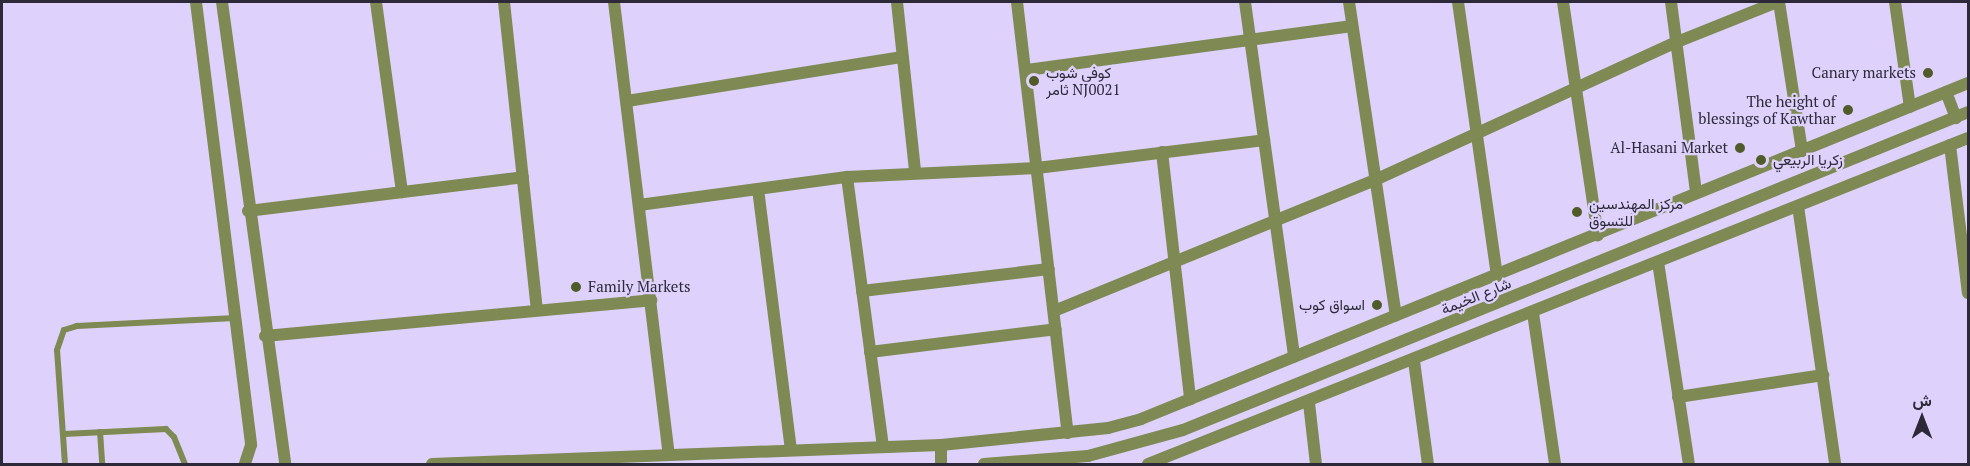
<!DOCTYPE html>
<html>
<head>
<meta charset="utf-8">
<style>
  body { margin:0 }
  #map { position:relative; width:1970px; height:466px; overflow:hidden; background:#ded2fc; font-family:"PT Serif",Vazirmatn,serif }
  div>[style] { position:absolute }
  [style*='--x'] { left:calc(var(--x)*1px); top:calc(var(--y)*1px); width:calc(var(--w)*1px); rotate:calc(var(--a)*1deg) }
  .service>* { height:6px; margin:-3px; padding:0 3px; transform-origin:3px; border-radius:3px; background:#7e8953 }
  .minor>* { height:12px; margin:-6px; padding:0 6px; transform-origin:6px; border-radius:6px; background:#7e8953 }
  .tertiary>* { height:12px; margin:-6px; padding:0 6px; transform-origin:6px; border-radius:6px; background:#7e8953 }
  .dots>* { width:16px; height:16px; translate:-50% -50%; box-sizing:border-box; border:3px solid #ded2fc; border-radius:50% }
  span { translate:-50% -50%; white-space:nowrap; text-align:center; line-height:1.15; -webkit-text-stroke:4.5px #ded2fc; paint-order:stroke }
  .poi-label { font-size:15px; color:#2d2938 }
  .left { translate:0 -50%; text-align:left }
  .right { translate:-100% -50%; text-align:right }
  .street-label { font-size:15px; color:#2d2938 }
  .frame { position:absolute; inset:0; border:3px solid #2d2938; pointer-events:none }
  .north { position:absolute; left:1892px; top:388px; width:60px; height:60px; -webkit-text-stroke:4px #ded2fc; paint-order:stroke; rotate:0deg; font-size:16px; font-weight:700; line-height:24px; text-align:center; color:#2d2938 }
  .north::after { content:''; display:block; margin:auto; width:21px; height:27px; background:#2d2938; clip-path:polygon(50% 0,100% 100%,50% 72%,0 100%) }
</style>
</head>
<body>
<div id="map">
  <div class="service">
    <div style="--x:100;--y:432;--w:32;--a:86"></div>
    <div style="--x:64;--y:434;--w:102;--a:-2.8"></div>
    <div style="--x:166;--y:429;--w:11;--a:45"></div>
    <div style="--x:174;--y:437;--w:29;--a:68"></div>
    <div style="--x:65;--y:464;--w:114;--a:-94"></div>
    <div style="--x:57;--y:350;--w:21;--a:-71"></div>
    <div style="--x:64;--y:330;--w:14;--a:-17"></div>
    <div style="--x:77;--y:326;--w:158;--a:-2.9"></div>
  </div>
  <div class="minor">
    <div style="--x:376;--y:2;--w:192;--a:82.2"></div>
    <div style="--x:504;--y:2;--w:310;--a:83.9"></div>
    <div style="--x:614;--y:2;--w:455;--a:83.1"></div>
    <div style="--x:897;--y:2;--w:170;--a:83.9"></div>
    <div style="--x:1017;--y:2;--w:434;--a:83.3"></div>
    <div style="--x:1245;--y:2;--w:358;--a:82.1"></div>
    <div style="--x:1349;--y:2;--w:317;--a:81.5"></div>
    <div style="--x:1458;--y:2;--w:277;--a:81.9"></div>
    <div style="--x:1563;--y:2;--w:236;--a:81.5"></div>
    <div style="--x:1671;--y:2;--w:193;--a:82.5"></div>
    <div style="--x:1779;--y:2;--w:151;--a:81.2"></div>
    <div style="--x:1895;--y:2;--w:106;--a:81.9"></div>
    <div style="--x:1027;--y:70;--w:328;--a:-7.7"></div>
    <div style="--x:627;--y:101;--w:279;--a:-9.1"></div>
    <div style="--x:1950;--y:145;--w:149;--a:83.1"></div>
    <div style="--x:1162;--y:152;--w:249;--a:83.5"></div>
    <div style="--x:847;--y:177;--w:271;--a:82.4"></div>
    <div style="--x:758;--y:189;--w:263;--a:82.8"></div>
    <div style="--x:639;--y:205;--w:210;--a:-7.7"></div>
    <div style="--x:847;--y:177;--w:190;--a:-2.7"></div>
    <div style="--x:1037;--y:168;--w:229;--a:-7"></div>
    <div style="--x:1798;--y:206;--w:261;--a:81.8"></div>
    <div style="--x:248;--y:211;--w:277;--a:-7"></div>
    <div style="--x:1658;--y:262;--w:204;--a:81.3"></div>
    <div style="--x:862;--y:291;--w:188;--a:-6.7"></div>
    <div style="--x:1054;--y:311;--w:347;--a:-22.2"></div>
    <div style="--x:1375;--y:180;--w:332;--a:-24.6"></div>
    <div style="--x:1677;--y:42;--w:108;--a:-21.8"></div>
    <div style="--x:1533;--y:313;--w:153;--a:81.7"></div>
    <div style="--x:265;--y:336;--w:388;--a:-5.3"></div>
    <div style="--x:870;--y:352;--w:187;--a:-7"></div>
    <div style="--x:1414;--y:361;--w:104;--a:82.3"></div>
    <div style="--x:1678;--y:397;--w:147;--a:-8.6"></div>
    <div style="--x:1309;--y:403;--w:61;--a:83.5"></div>
    <div style="--x:432;--y:464;--w:509;--a:-2.14"></div>
    <div style="--x:941;--y:445;--w:168;--a:-5.8"></div>
    <div style="--x:1108;--y:428;--w:34;--a:-15"></div>
    <div style="--x:1141;--y:419;--w:893;--a:-22.11"></div>
  </div>
  <div class="tertiary">
    <div style="--x:196;--y:2;--w:446;--a:82.9"></div>
    <div style="--x:251;--y:445;--w:20;--a:108"></div>
    <div style="--x:222;--y:2;--w:466;--a:82.2"></div>
    <div style="--x:1946;--y:92;--w:28;--a:69"></div>
    <div style="--x:941;--y:445;--w:19;--a:90"></div>
    <div style="--x:984;--y:464;--w:104;--a:-4.4"></div>
    <div style="--x:1088;--y:456;--w:98;--a:-15.3"></div>
    <div style="--x:1183;--y:430;--w:847;--a:-22.05"></div>
    <div style="--x:1148;--y:464;--w:882;--a:-21.68"></div>
  </div>
  <div class="dots">
    <div style="left:1928px;top:73px;background:#515b2a"></div>
    <div style="left:1034px;top:81px;background:#515b2a"></div>
    <div style="left:1848px;top:110px;background:#515b2a"></div>
    <div style="left:1740px;top:148px;background:#515b2a"></div>
    <div style="left:1761px;top:160px;background:#515b2a"></div>
    <div style="left:1577px;top:212px;background:#515b2a"></div>
    <div style="left:576px;top:287px;background:#515b2a"></div>
    <div style="left:1377px;top:305px;background:#515b2a"></div>
  </div>
  <div class="poi-label">
    <span class="left" style="left:1046px;top:81px">كوفي شوب<br>ثامر NJ0021</span>
    <span class="right" style="left:1916px;top:73px">Canary markets</span>
    <span class="right" style="left:1836px;top:110px">The height of<br>blessings of Kawthar</span>
    <span class="right" style="left:1728px;top:148px">Al-Hasani Market</span>
    <span class="left" style="left:1773px;top:160px">زكريا الربيعي</span>
    <span class="left" style="left:1589px;top:212px">مركز المهندسين<br>للتسوق</span>
    <span class="left" style="left:588px;top:287px">Family Markets</span>
    <span class="right" style="left:1365px;top:305px">اسواق كوب</span>
  </div>
  <div class="street-label">
    <span style="left:1476px;top:296px;rotate:-22deg">شارع الخيمة</span>
  </div>
  <div class="frame"></div>
  <div class="north">ش</div>
</div>
</body>
</html>
